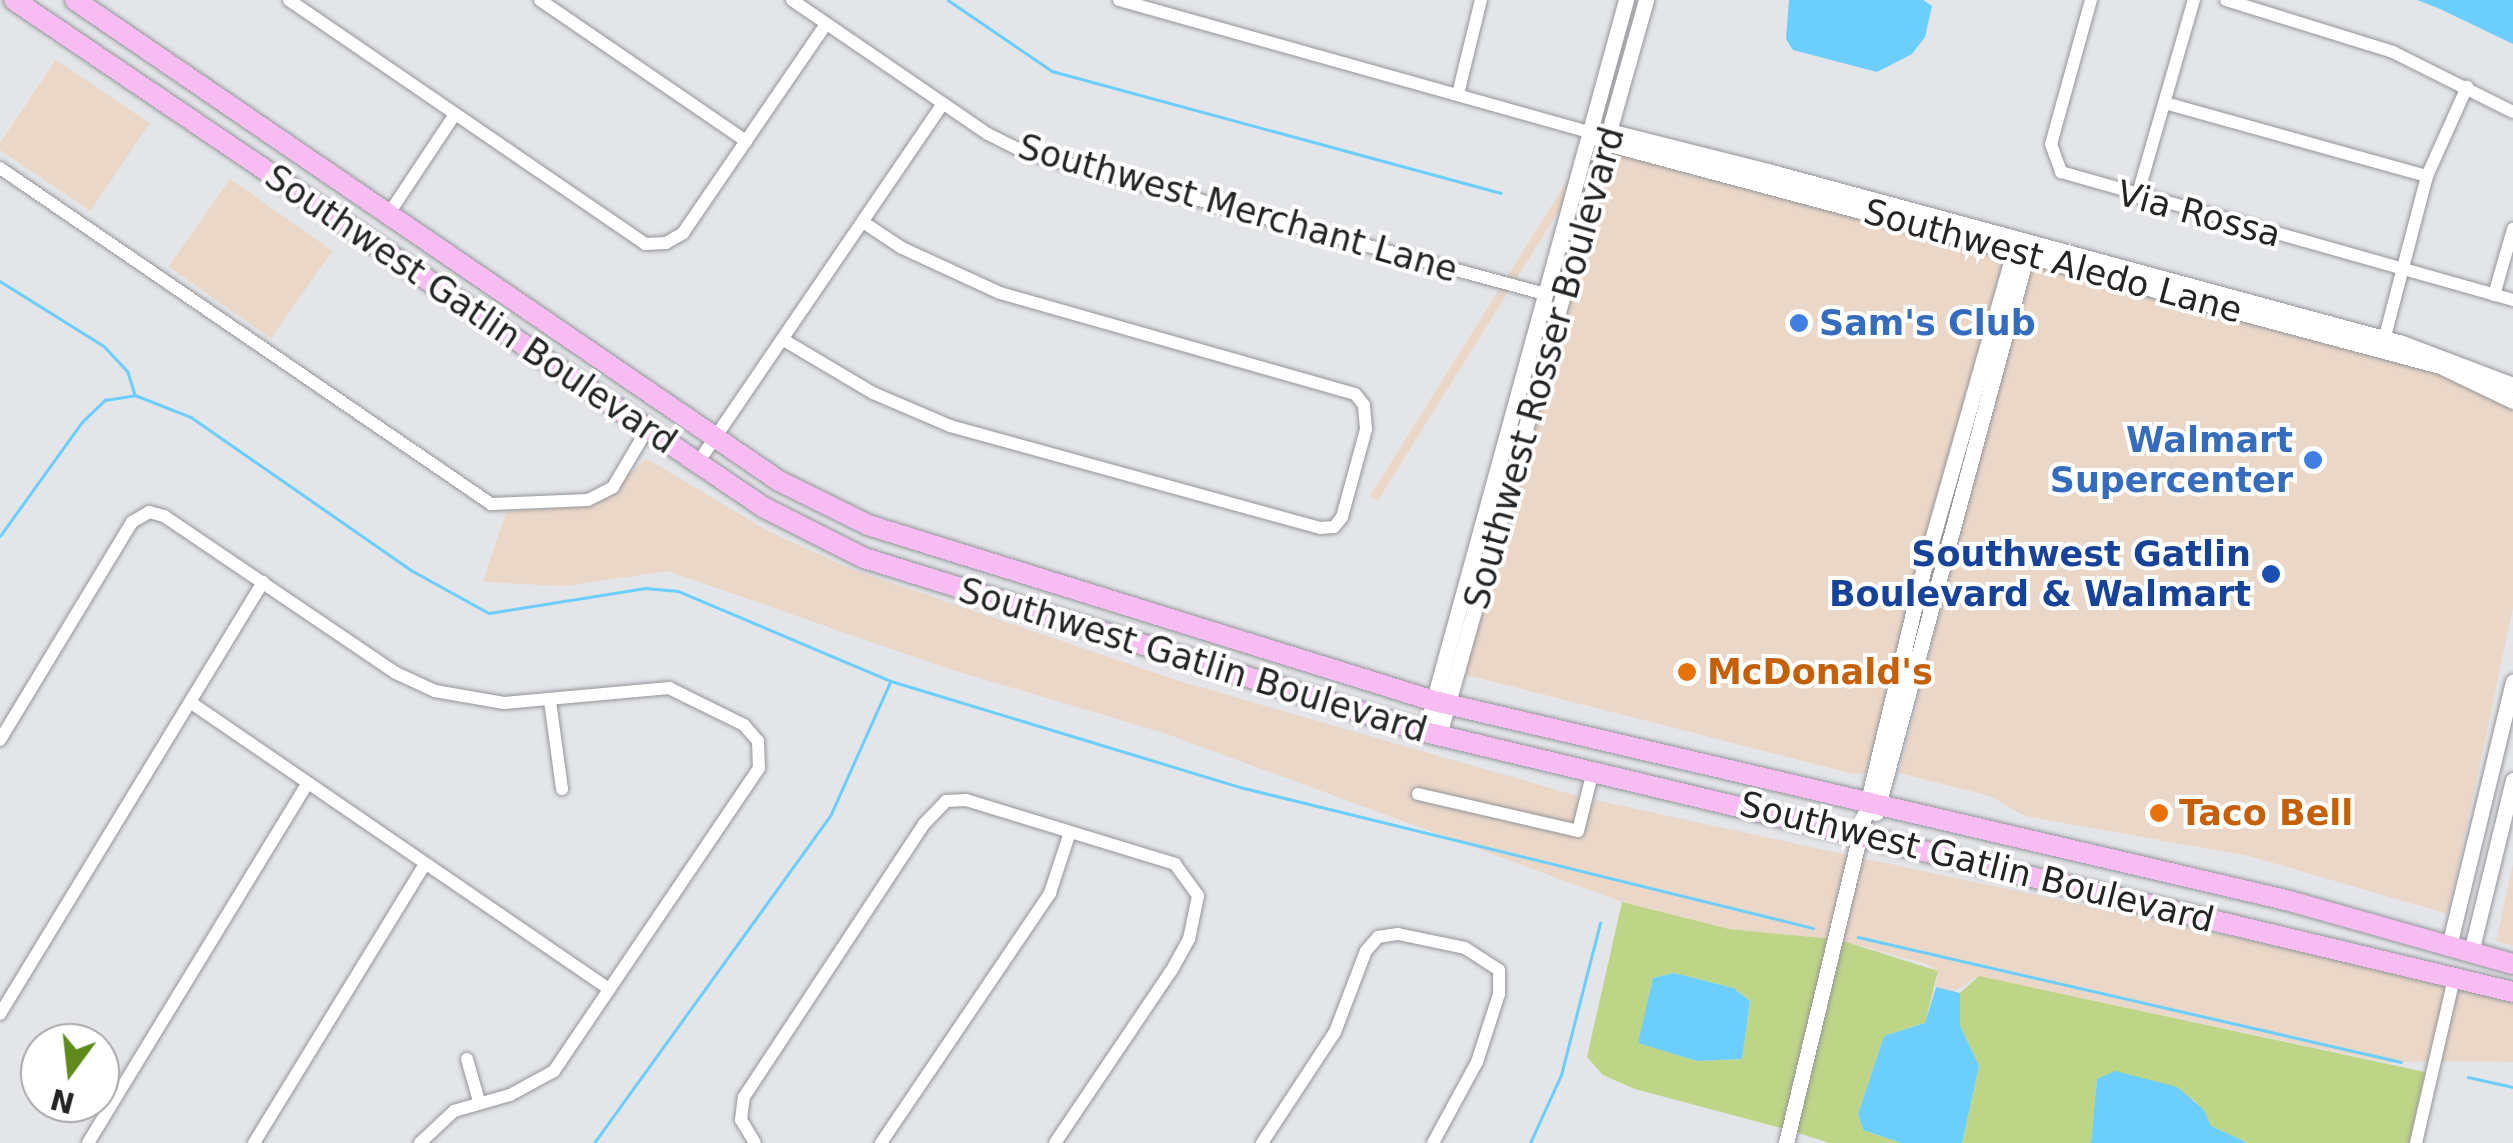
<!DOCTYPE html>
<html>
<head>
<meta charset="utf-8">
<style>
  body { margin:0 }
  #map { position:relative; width:2513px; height:1143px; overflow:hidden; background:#e3e5e9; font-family:"DejaVu Sans",sans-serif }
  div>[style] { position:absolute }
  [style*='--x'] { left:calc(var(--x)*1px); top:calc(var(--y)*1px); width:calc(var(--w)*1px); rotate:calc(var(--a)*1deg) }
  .commercial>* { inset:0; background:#ebd7c8; transform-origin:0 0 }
  .green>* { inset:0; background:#bed487 }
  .water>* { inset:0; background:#6bcefd }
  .stream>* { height:2.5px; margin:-1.25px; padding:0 1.25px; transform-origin:1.25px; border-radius:1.25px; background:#6bcefd }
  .roads { filter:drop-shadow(0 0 2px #949599) drop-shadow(0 0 2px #949599) }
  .minor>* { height:12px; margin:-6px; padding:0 6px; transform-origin:6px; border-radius:6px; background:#fff }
  .tertiary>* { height:15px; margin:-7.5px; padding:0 7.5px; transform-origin:7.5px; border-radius:7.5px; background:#fff }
  .primary>* { height:20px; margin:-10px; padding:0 10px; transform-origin:10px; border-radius:10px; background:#f7bcf1 }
  .dots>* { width:28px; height:28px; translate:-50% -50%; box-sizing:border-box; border:5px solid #fff; border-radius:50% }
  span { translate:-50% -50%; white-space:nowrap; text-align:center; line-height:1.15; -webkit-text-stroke:8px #fff; paint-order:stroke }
  .street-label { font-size:35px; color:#242426 }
  .shop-label { font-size:35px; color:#366cbe; font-weight:700 }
  .left { translate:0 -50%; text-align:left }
  .right { translate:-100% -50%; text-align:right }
  .transit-label { font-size:35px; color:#164399; font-weight:700 }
  .food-label { font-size:35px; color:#c56008; font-weight:700 }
  .north { position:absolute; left:20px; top:1023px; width:100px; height:100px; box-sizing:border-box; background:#fff; border:2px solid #a7a7a8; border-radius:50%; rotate:195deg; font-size:28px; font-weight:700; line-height:40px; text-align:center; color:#242426 }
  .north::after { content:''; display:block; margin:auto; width:35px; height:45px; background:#5e8b1c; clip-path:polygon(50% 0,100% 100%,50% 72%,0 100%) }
</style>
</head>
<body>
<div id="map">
  <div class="commercial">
    <div style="left:56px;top:60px;width:113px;height:106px;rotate:34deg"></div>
    <div style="left:1592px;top:141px;width:9px;height:419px;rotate:32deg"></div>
    <div style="clip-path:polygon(1609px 150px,2008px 255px,1867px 772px,1854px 774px,1463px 674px)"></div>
    <div style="left:230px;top:179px;width:125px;height:107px;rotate:35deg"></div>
    <div style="clip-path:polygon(2030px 261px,2438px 372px,2513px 408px,2513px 608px,2448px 914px,2249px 856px,2025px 816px,1990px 796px,1899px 773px)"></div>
    <div style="clip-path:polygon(647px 459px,768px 531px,851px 569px,1176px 680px,1581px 797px,1574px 824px,1415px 787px,1413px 799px,1576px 836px,1591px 799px,1852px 856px,1833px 939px,1729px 929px,1622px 902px,1164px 733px,943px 667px,668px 571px,565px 586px,483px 582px,506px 512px,590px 505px)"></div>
    <div style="clip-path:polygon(1862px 858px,2448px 982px,2428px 1061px,2389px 1063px,1979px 976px,1950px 994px,1936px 987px,1938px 971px,1927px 964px,1843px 941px)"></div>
    <div style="clip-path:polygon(2513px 864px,2513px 946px,2496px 941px)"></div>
    <div style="clip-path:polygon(2458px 984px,2513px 997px,2513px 1062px,2439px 1061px)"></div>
  </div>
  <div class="green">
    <div style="clip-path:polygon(evenodd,1622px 902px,1729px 929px,1833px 939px,1785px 1129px,1635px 1089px,1603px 1075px,1587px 1057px,1622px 902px,1674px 973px,1733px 988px,1750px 1001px,1742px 1059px,1697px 1061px,1639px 1043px,1653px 978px,1674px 973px)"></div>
    <div style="clip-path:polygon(1843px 941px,1938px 971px,1925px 1023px,1884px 1036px,1858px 1114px,1863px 1130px,1901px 1143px,1829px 1143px,1795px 1132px)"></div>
    <div style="clip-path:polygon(1979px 976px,2425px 1072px,2409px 1143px,2248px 1143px,2211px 1126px,2194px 1100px,2097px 1079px,2091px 1143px,1962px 1143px,1979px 1066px,1960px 1026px,1960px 993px)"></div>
  </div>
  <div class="water">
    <div style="clip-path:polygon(1789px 0,1923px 0,1932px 6px,1925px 37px,1912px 54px,1877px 72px,1793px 50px,1786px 39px)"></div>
    <div style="clip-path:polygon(2417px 0,2513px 0,2513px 44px,2438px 8px)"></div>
    <div style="clip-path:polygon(1674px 973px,1733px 988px,1750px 1001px,1742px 1059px,1697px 1061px,1638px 1043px,1653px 978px)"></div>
    <div style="clip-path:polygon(1936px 987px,1960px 993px,1960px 1026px,1979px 1066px,1962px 1143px,1901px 1143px,1863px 1130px,1858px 1114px,1884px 1036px,1925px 1023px)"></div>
    <div style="clip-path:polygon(2115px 1071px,2177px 1087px,2203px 1109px,2211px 1126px,2248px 1143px,2091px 1143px,2097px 1079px)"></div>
  </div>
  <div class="stream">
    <div style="--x:948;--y:0;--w:126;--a:34.3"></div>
    <div style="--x:1052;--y:71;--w:465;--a:15.2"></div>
    <div style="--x:0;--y:281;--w:123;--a:32"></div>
    <div style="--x:104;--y:346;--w:35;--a:47"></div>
    <div style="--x:128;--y:372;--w:24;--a:73"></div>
    <div style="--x:0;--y:536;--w:140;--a:-54.3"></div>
    <div style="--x:82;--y:422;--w:32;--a:-44"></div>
    <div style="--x:105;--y:400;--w:30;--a:-9"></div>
    <div style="--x:135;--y:395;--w:60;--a:21.4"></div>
    <div style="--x:191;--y:417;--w:268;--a:34.8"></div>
    <div style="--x:411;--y:570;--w:89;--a:28.9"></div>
    <div style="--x:489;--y:613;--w:158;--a:-9.1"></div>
    <div style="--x:645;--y:588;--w:33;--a:5"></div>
    <div style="--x:678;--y:591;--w:231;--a:22.9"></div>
    <div style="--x:891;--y:681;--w:369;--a:16.9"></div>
    <div style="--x:1244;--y:788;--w:586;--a:13.82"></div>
    <div style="--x:1858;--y:937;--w:557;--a:12.96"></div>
    <div style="--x:2468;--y:1077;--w:46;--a:12.5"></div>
    <div style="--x:594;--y:1143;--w:405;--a:-54.2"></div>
    <div style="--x:831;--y:814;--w:145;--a:-65.9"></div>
    <div style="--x:1530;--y:1143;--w:75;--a:-65.5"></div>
    <div style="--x:1561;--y:1075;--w:157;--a:-75.6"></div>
  </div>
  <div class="roads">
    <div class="minor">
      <div style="--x:289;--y:0;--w:432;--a:34.4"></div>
      <div style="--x:645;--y:244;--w:21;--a:-3"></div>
      <div style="--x:666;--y:243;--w:20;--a:-30"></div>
      <div style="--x:683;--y:233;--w:253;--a:-55.6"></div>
      <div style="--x:540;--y:0;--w:250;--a:34.4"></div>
      <div style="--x:792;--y:0;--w:237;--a:34.4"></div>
      <div style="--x:988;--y:134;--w:42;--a:26.6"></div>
      <div style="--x:1026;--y:153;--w:538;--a:15.2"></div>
      <div style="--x:1119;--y:0;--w:488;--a:15.7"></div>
      <div style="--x:2091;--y:0;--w:149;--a:105.5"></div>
      <div style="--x:2051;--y:144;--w:30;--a:70"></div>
      <div style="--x:2061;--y:172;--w:470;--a:15.8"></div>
      <div style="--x:2226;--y:0;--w:175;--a:17.3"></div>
      <div style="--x:2393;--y:52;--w:134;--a:26.6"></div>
      <div style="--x:1458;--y:94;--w:97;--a:-76.3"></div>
      <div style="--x:2165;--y:103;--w:272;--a:15.6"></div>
      <div style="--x:0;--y:168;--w:595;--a:34.38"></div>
      <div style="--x:491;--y:504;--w:97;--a:-2.4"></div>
      <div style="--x:588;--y:500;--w:28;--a:-27"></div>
      <div style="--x:613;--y:487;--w:69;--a:-59.3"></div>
      <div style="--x:2137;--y:197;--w:205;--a:-73.9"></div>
      <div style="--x:388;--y:215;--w:121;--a:-56.4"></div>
      <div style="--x:2494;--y:295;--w:69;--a:-73.9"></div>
      <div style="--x:782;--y:339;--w:106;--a:30.7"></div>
      <div style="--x:873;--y:393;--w:84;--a:23.2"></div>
      <div style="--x:950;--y:426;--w:384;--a:15.4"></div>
      <div style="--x:1320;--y:528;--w:14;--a:-4"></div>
      <div style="--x:1334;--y:527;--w:13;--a:-51"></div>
      <div style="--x:1342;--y:517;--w:91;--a:-74.7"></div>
      <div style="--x:1366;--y:429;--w:24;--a:-95"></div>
      <div style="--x:1364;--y:405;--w:14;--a:-129"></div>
      <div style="--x:1355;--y:394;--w:369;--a:-164.1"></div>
      <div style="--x:1000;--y:293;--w:108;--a:-155.3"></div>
      <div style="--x:902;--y:248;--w:47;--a:-146.3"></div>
      <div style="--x:2383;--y:344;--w:174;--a:-75.3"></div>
      <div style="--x:2427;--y:176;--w:98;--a:-65.8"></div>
      <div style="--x:697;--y:464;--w:436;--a:-55.7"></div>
      <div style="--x:550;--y:701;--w:89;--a:82.2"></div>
      <div style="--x:190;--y:702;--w:508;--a:34.41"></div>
      <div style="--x:0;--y:740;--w:255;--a:-58.8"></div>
      <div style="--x:132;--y:522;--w:20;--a:-30"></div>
      <div style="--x:149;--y:512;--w:16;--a:15"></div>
      <div style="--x:164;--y:516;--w:280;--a:34.1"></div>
      <div style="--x:396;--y:673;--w:43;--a:24.8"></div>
      <div style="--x:435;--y:691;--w:70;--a:9.9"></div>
      <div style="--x:504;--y:703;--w:166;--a:-5.2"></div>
      <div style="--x:669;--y:688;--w:84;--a:26.3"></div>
      <div style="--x:744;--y:725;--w:21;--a:49"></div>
      <div style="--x:758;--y:741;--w:27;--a:88"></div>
      <div style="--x:759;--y:768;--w:366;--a:124.1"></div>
      <div style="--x:554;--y:1071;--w:50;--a:151.4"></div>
      <div style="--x:510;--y:1095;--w:58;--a:164.1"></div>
      <div style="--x:454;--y:1111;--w:47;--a:136.7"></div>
      <div style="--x:1418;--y:794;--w:164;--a:13"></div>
      <div style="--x:1578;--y:831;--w:62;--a:-76"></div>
      <div style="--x:0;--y:1014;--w:506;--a:-58.67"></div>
      <div style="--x:467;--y:1059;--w:44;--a:74.1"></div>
      <div style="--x:88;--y:1143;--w:421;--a:-58.6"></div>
      <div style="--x:254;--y:1143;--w:327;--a:-58.5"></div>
      <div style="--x:755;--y:1143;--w:27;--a:-121"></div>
      <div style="--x:741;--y:1120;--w:23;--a:-83"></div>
      <div style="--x:744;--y:1097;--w:327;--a:-56.6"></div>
      <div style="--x:924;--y:824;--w:32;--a:-46"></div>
      <div style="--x:946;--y:801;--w:20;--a:-3"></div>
      <div style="--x:966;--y:800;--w:219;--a:17"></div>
      <div style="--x:1175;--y:864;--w:39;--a:54"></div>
      <div style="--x:1198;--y:896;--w:44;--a:101.8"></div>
      <div style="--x:1189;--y:939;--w:37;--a:119"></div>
      <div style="--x:1171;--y:971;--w:207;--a:124"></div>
      <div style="--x:881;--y:1143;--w:302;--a:-55.9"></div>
      <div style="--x:1050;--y:893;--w:64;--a:-71.8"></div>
      <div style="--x:1262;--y:1143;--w:133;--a:-56.7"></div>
      <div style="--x:1335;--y:1032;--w:87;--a:-69.1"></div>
      <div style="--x:1366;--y:951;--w:18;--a:-49"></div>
      <div style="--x:1378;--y:937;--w:20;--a:-9"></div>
      <div style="--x:1398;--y:934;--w:68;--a:11.8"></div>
      <div style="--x:1465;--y:948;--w:40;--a:32.9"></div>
      <div style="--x:1499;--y:970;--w:24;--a:90"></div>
      <div style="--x:1499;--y:994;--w:71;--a:107.9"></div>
      <div style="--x:1477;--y:1062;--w:92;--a:118.5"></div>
      <div style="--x:2416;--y:1143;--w:169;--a:-77"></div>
    </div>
    <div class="tertiary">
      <div style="--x:1589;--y:132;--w:20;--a:33"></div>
      <div style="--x:1606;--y:143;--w:863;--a:14.97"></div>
      <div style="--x:2440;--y:366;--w:81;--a:25.6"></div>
      <div style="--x:1589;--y:132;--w:20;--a:-3"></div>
      <div style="--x:1609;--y:131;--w:164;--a:14.1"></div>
      <div style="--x:1768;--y:171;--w:657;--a:15.18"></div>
      <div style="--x:2402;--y:343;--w:119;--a:20.7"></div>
      <div style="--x:1425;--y:732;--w:759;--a:-74.65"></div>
      <div style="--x:1439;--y:735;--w:764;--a:-74.27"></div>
      <div style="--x:1876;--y:813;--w:587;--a:-74.9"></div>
      <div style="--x:2449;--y:946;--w:272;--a:-76.4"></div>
      <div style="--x:2471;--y:952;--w:177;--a:-76.3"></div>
      <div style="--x:1786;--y:1143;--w:588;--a:-76.53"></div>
      <div style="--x:1923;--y:571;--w:342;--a:-74.1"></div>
    </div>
    <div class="primary">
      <div style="--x:14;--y:0;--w:904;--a:34.09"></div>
      <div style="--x:763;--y:507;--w:113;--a:26.8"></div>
      <div style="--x:864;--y:558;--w:587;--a:17.23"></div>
      <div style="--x:1425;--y:732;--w:1119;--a:13.44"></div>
      <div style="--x:75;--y:0;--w:853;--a:34.34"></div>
      <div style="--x:779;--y:481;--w:99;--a:26.3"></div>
      <div style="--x:868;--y:525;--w:593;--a:17.27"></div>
      <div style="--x:1434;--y:701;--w:879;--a:13.15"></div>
      <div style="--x:2290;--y:901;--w:232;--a:15.8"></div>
    </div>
  </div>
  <div class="dots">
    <div style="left:1799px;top:323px;background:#3f7fe0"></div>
    <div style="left:2313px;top:460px;background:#3f7fe0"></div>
    <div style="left:2271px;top:574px;background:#1a4fb4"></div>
    <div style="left:1687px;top:672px;background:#e8710a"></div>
    <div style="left:2159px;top:813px;background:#e8710a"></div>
  </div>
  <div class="street-label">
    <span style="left:1238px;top:208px;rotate:16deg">Southwest Merchant Lane</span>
    <span style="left:2199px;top:214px;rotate:15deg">Via Rossa</span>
    <span style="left:2053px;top:261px;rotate:15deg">Southwest Aledo Lane</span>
    <span style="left:471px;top:309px;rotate:34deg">Southwest Gatlin Boulevard</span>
    <span style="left:1544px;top:368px;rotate:-74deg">Southwest Rosser Boulevard</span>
    <span style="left:1193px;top:660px;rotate:17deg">Southwest Gatlin Boulevard</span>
    <span style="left:1977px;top:862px;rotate:14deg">Southwest Gatlin Boulevard</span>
  </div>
  <div class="shop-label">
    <span class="left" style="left:1819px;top:323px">Sam's Club</span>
    <span class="right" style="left:2293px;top:460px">Walmart<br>Supercenter</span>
  </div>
  <div class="transit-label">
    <span class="right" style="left:2251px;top:574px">Southwest Gatlin<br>Boulevard &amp; Walmart</span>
  </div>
  <div class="food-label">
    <span class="left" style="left:1707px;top:672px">McDonald's</span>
    <span class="left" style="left:2179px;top:813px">Taco Bell</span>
  </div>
  <div class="north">N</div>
</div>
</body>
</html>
